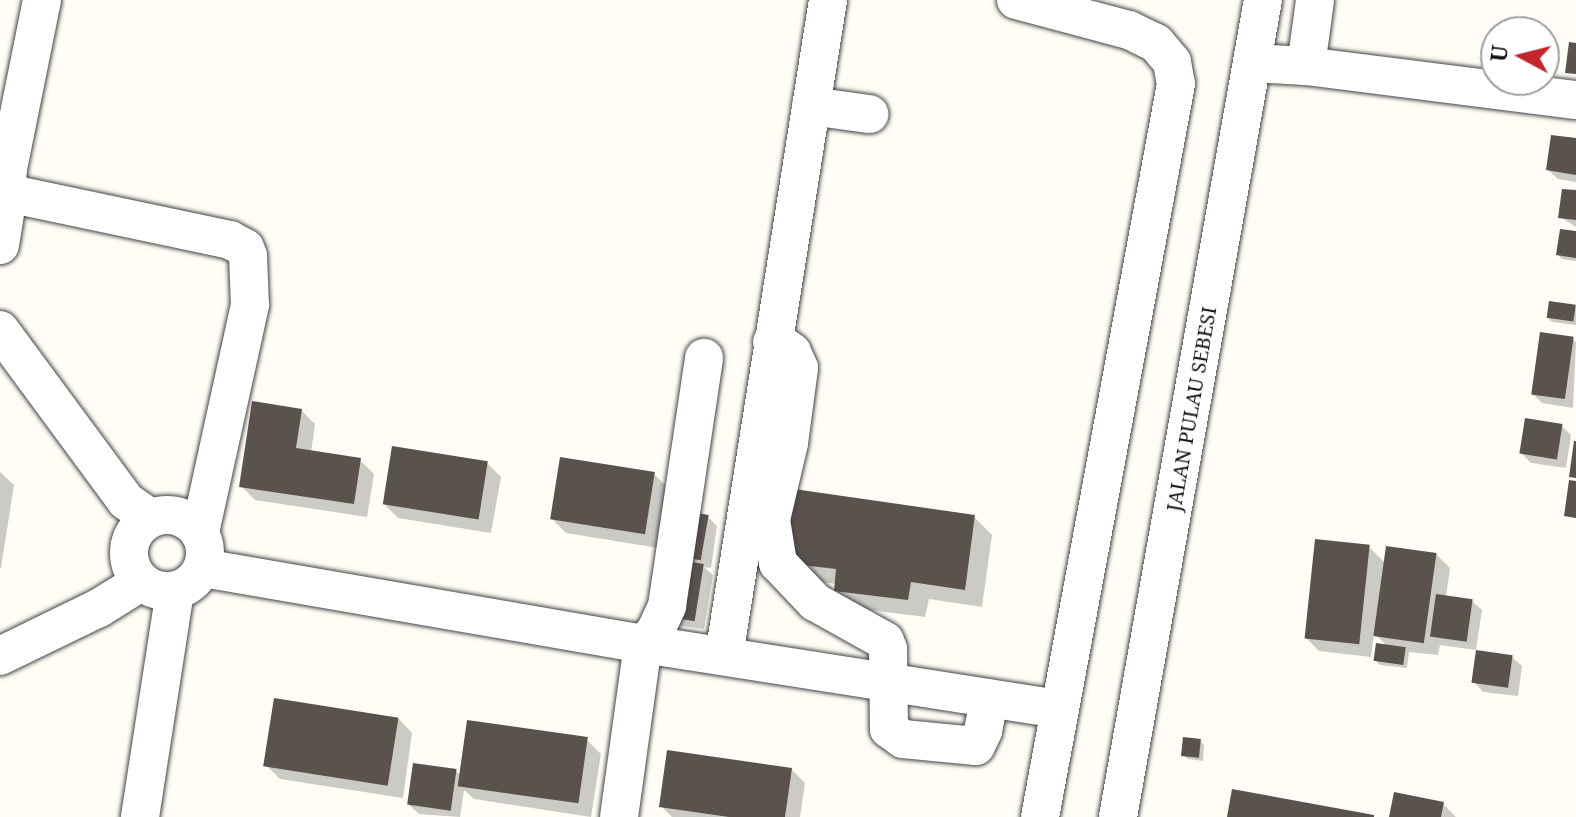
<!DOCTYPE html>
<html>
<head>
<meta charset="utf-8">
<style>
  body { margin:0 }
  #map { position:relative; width:1576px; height:817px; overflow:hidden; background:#fffdf5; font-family:"Noto Serif",serif }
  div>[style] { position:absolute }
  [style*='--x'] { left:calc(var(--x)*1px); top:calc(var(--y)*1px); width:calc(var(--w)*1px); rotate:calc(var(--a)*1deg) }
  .shadow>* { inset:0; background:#0003 }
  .building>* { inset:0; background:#5a524d; transform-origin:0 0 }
  .roads { filter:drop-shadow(0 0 2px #444) drop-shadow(0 0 2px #444) }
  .minor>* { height:38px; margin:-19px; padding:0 19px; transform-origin:19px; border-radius:19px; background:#fff }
  .minor>.ring { margin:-19px; padding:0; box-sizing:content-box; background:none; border:38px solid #fff; border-radius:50% }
  span { translate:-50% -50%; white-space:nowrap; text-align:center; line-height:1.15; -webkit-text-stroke:8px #fff; paint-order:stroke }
  .street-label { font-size:20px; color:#111 }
  .north { position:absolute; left:1480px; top:16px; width:80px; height:80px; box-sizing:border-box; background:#fff; border:2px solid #a0a0a0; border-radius:50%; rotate:277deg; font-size:22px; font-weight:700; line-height:32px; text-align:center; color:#111 }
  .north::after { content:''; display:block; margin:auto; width:28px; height:36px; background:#c4262e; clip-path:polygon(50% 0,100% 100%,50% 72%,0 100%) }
</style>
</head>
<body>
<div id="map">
  <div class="shadow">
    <div style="clip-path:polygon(1576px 140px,1576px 182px,1558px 179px,1548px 170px)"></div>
    <div style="clip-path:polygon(1576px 193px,1576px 227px,1560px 217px)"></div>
    <div style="clip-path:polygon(1576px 233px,1576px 261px,1562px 259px,1558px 255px)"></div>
    <div style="clip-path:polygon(1576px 307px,1576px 325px,1552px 322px,1548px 318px)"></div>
    <div style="clip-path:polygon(1573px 339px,1576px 342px,1573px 408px,1542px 403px,1533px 394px)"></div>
    <div style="clip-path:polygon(301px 410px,315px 424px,311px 453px,360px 460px,374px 474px,367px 517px,255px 500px,241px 486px)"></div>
    <div style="clip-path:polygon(1562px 426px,1571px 435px,1566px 468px,1531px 463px,1522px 454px)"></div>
    <div style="clip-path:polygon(487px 463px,501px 477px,491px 533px,398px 518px,384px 504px)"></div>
    <div style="clip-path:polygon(0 472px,14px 485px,1px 568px,0 568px)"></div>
    <div style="clip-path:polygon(654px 474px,668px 488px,658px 548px,566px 533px,552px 519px)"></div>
    <div style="clip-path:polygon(708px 517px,717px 526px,711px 568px,704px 567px,713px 575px,704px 629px,681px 626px,672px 616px)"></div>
    <div style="clip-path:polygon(974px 517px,992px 535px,982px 607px,929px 599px,925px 617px,854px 608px,836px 590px,837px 584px,804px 580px,786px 562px)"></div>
    <div style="clip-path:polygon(1369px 547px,1385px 563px,1436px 554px,1450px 568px,1446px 597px,1472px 601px,1482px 610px,1476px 650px,1440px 645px,1438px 655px,1409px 652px,1407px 668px,1380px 665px,1376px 661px,1387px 646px,1374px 633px,1371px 657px,1319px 651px,1305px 637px)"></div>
    <div style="clip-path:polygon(1512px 657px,1522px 666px,1518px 696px,1483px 692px,1474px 682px)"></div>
    <div style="clip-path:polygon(399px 719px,412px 733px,403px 798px,280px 779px,266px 765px)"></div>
    <div style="clip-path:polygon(587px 740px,601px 754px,591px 817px,474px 799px,464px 790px,460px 817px,419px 814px,409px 805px,456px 771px,461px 776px)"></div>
    <div style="clip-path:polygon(1200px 741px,1204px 745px,1203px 761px,1188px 759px,1183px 755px)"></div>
    <div style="clip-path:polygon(791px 769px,805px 783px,800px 817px,672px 817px,661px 806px)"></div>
    <div style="clip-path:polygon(1443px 804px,1456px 817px,1391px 817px)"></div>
  </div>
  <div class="building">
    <div style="clip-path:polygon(1569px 42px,1576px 43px,1576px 74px,1565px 73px)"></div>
    <div style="clip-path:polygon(1551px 135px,1576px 138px,1576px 175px,1546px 170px)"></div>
    <div style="clip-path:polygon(1562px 189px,1576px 190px,1576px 220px,1558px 218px)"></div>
    <div style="clip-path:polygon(1560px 229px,1576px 231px,1576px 258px,1556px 255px)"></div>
    <div style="left:1549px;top:301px;width:27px;height:17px;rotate:8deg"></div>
    <div style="left:1540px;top:332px;width:34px;height:63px;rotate:8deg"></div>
    <div style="clip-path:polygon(252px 401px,302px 409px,296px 448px,361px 458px,354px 504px,239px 487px)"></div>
    <div style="left:1525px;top:418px;width:38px;height:36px;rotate:9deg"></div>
    <div style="clip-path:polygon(1574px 441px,1576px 441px,1576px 478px,1569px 477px)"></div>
    <div style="left:392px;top:446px;width:97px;height:59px;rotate:9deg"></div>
    <div style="left:560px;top:457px;width:96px;height:63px;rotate:9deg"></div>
    <div style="clip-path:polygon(1569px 480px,1576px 481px,1576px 518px,1564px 516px)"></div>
    <div style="clip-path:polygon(794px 489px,975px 515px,965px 590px,911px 582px,908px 600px,834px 591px,836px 569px,784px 563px)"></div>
    <div style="left:686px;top:511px;width:23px;height:46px;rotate:10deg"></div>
    <div style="left:1315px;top:539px;width:55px;height:100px;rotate:6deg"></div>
    <div style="left:1386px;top:546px;width:51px;height:91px;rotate:8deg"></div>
    <div style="left:679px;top:560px;width:25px;height:58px;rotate:9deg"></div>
    <div style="left:1436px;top:594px;width:37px;height:43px;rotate:8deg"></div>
    <div style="left:1376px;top:643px;width:30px;height:18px;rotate:8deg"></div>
    <div style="left:1476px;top:650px;width:37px;height:33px;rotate:8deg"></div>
    <div style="left:274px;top:698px;width:126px;height:69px;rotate:9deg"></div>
    <div style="left:467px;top:720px;width:122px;height:67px;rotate:8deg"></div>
    <div style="left:1183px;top:737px;width:18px;height:19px;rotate:6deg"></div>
    <div style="clip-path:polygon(667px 750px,792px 768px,785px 817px,729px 817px,659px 807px)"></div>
    <div style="left:413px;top:763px;width:44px;height:42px;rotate:8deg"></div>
    <div style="clip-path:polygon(1232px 789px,1374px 815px,1374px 817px,1227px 817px)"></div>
    <div style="clip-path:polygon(1394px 792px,1444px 802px,1441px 817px,1389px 817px)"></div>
  </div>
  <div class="roads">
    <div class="minor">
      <div style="--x:42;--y:0;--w:172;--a:101.4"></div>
      <div style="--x:8;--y:169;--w:11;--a:95"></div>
      <div style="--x:7;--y:180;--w:15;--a:70"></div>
      <div style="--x:12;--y:194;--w:223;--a:11.9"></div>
      <div style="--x:230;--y:240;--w:17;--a:28"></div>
      <div style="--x:245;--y:248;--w:9;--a:69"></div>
      <div style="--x:248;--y:256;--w:49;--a:87.7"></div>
      <div style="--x:250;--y:305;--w:232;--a:102.4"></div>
      <div style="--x:1016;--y:0;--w:117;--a:14.9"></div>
      <div style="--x:1129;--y:30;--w:30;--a:26"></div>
      <div style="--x:1156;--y:43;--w:25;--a:50"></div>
      <div style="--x:1172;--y:62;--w:22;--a:80"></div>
      <div style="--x:1176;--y:84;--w:746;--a:100.51"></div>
      <div style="--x:1252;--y:63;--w:54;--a:3.2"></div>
      <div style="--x:1306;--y:66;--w:272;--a:7.2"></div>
      <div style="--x:1306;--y:66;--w:67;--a:-82.2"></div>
      <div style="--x:811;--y:106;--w:59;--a:7.9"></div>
      <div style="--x:0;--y:245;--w:57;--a:-80.9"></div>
      <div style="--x:0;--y:330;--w:212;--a:53.6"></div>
      <div style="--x:126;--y:501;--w:29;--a:35"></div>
      <div style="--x:763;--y:438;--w:26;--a:11"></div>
      <div style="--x:789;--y:443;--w:76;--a:-82.4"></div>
      <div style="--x:799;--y:368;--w:17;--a:-114"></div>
      <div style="--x:792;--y:352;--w:16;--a:-145"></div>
      <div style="--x:779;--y:343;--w:7;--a:-172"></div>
      <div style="--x:789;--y:443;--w:79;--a:103.2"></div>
      <div style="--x:771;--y:520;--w:44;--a:80.8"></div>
      <div style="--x:778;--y:563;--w:54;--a:46.5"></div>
      <div style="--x:815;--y:602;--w:80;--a:29.1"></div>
      <div style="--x:885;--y:641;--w:9;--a:69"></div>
      <div style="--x:888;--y:649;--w:80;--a:89.3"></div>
      <div style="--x:889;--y:729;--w:17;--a:36"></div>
      <div style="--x:903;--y:739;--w:73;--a:5.5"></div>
      <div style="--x:976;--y:746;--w:17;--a:-65"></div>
      <div style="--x:983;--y:731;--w:33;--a:-79"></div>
      <div class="ring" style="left:129px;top:515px;width:38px;height:38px"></div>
      <div style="--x:203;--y:568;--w:447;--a:9.8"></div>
      <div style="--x:643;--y:644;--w:421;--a:8.9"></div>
      <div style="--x:0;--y:656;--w:110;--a:-25.9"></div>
      <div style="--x:99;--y:608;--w:49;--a:-31.8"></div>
      <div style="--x:724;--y:656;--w:664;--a:-80.99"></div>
      <div style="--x:140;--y:817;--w:229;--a:-81.2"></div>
      <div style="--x:619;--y:817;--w:175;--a:-82.1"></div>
      <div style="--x:643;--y:644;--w:17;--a:-45"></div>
      <div style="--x:655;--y:632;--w:29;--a:-65"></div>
      <div style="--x:667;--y:606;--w:251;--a:-81.5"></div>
      <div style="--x:1118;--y:817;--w:830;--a:-79.94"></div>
    </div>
  </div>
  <div class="street-label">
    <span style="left:1191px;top:409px;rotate:-80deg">JALAN PULAU SEBESI</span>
  </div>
  <div class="north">U</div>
</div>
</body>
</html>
